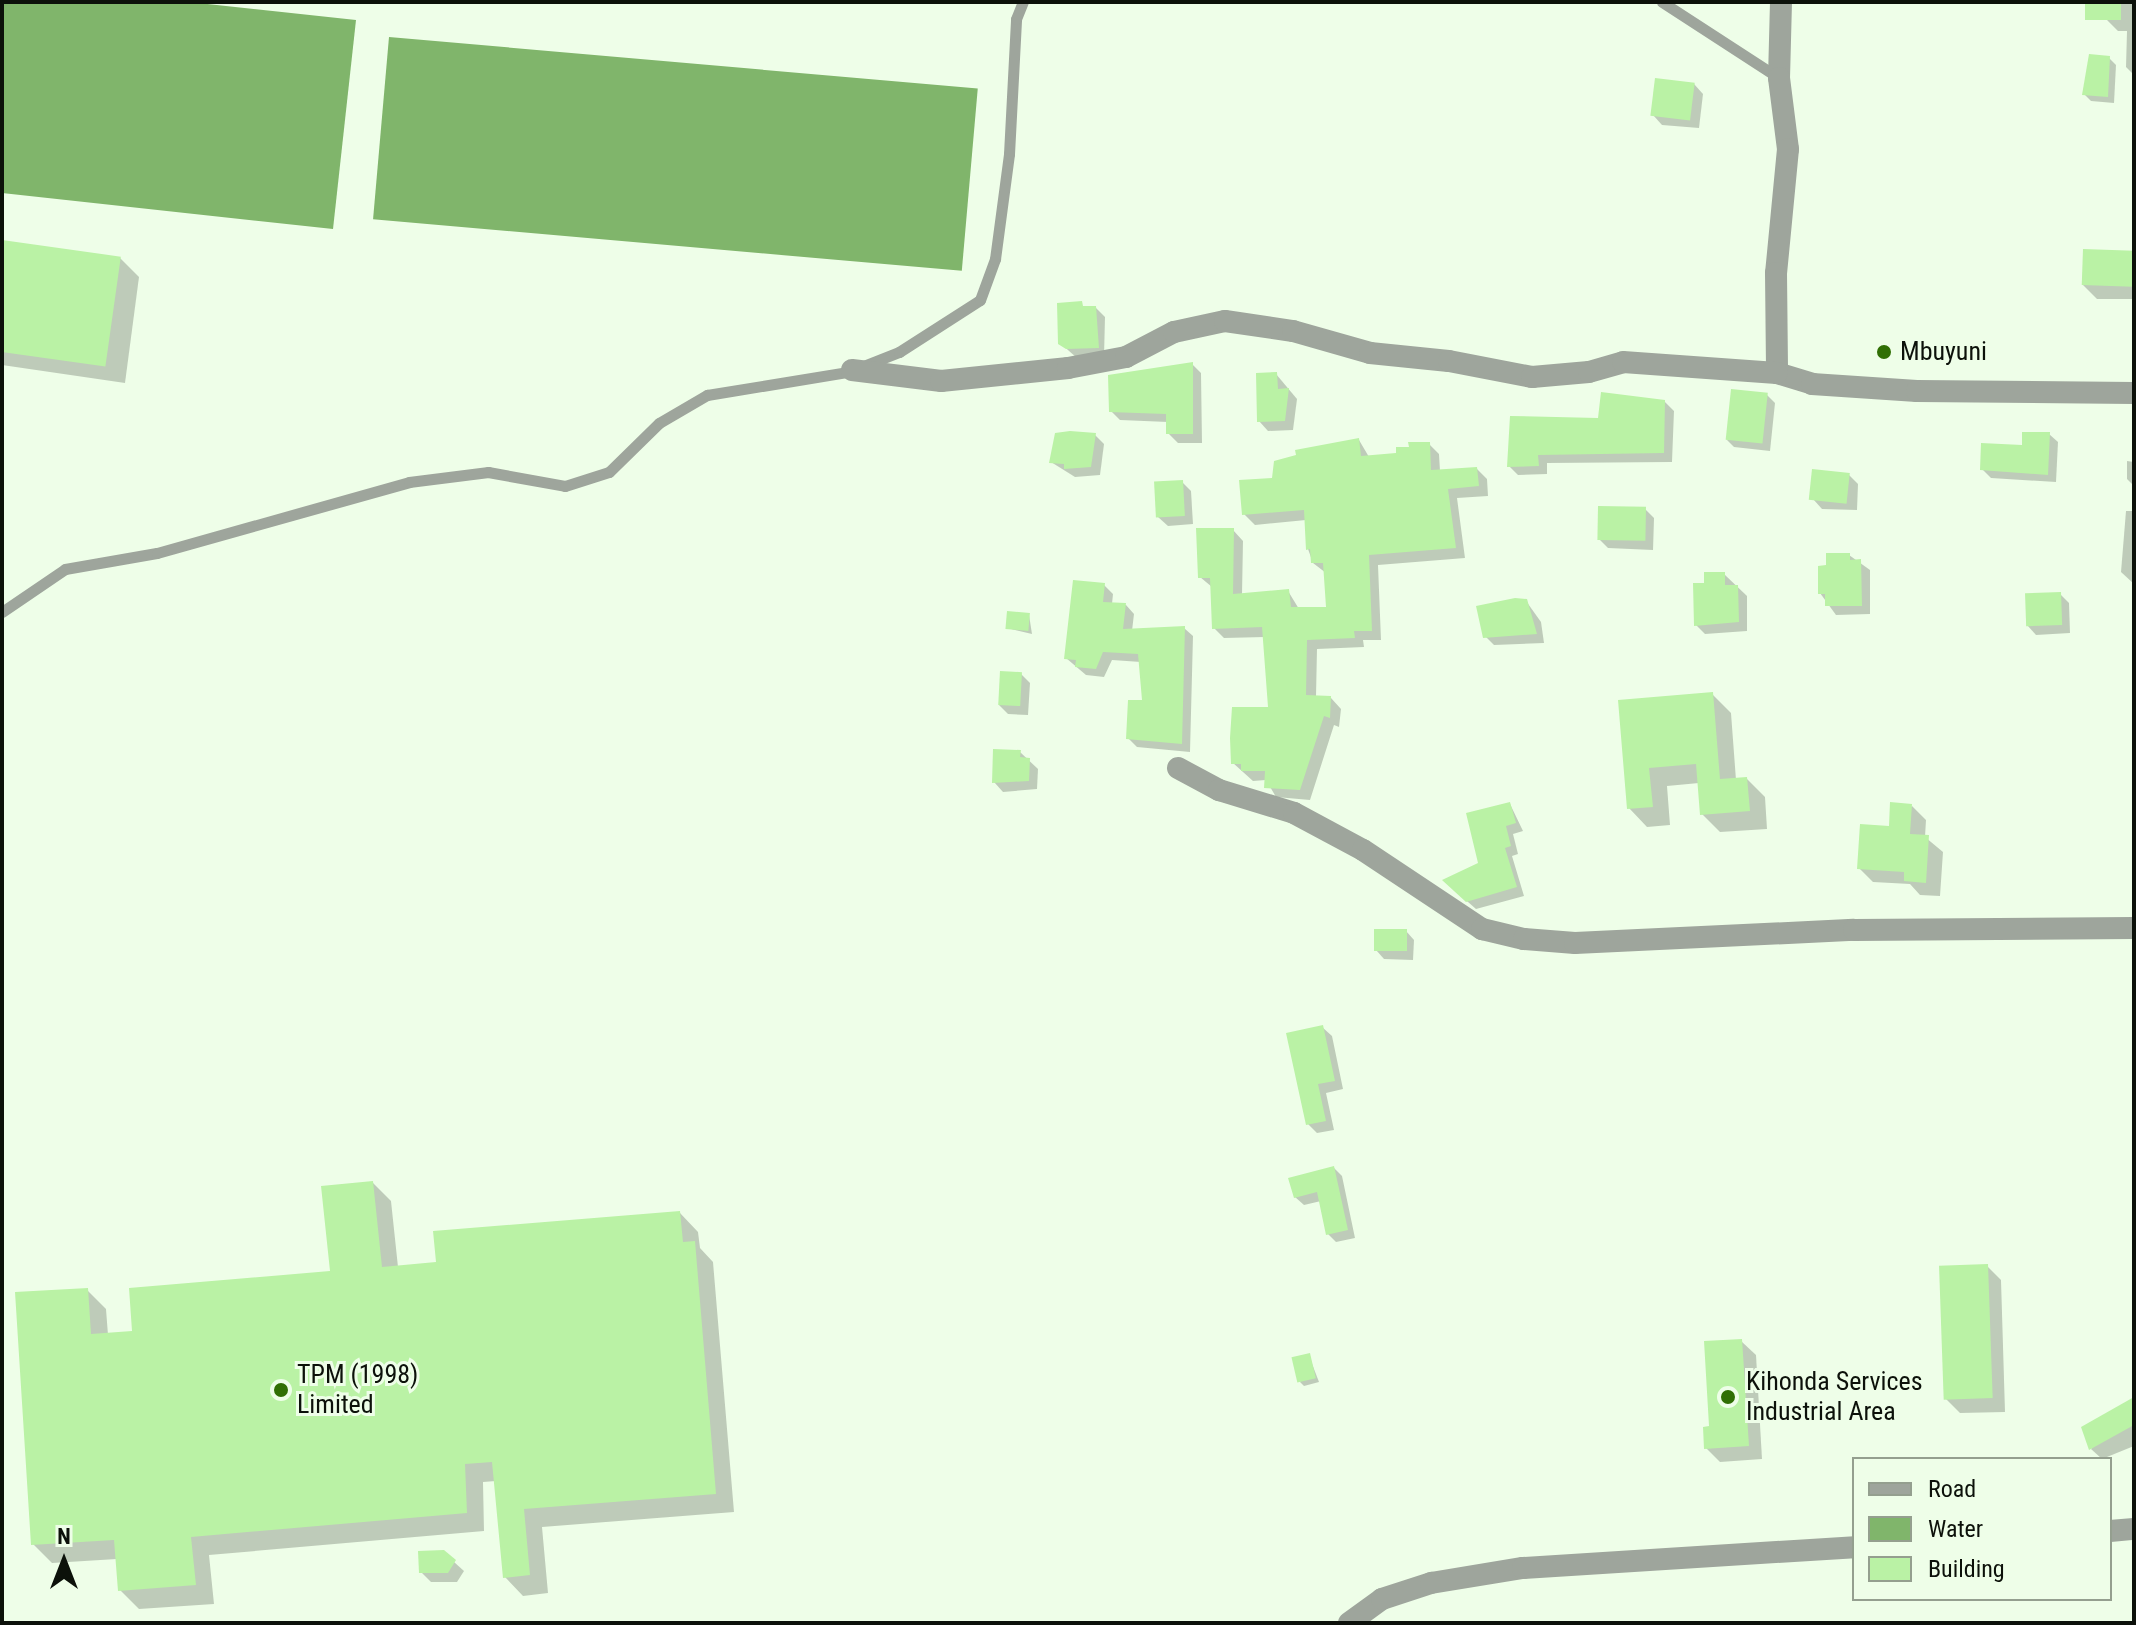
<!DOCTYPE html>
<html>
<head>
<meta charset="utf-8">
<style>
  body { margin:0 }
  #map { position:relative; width:2136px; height:1625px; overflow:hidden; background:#eefee8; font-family:"Roboto Condensed",sans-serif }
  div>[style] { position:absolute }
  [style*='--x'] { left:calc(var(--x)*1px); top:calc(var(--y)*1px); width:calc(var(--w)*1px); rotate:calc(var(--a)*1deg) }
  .water>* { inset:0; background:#80b56b; transform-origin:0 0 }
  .shadow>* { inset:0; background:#0003 }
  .building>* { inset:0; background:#baf2a5; transform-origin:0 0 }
  .service>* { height:11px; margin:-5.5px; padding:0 5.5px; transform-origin:5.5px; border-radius:5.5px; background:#9ea59c }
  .minor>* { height:22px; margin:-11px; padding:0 11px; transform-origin:11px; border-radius:11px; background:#9ea59c }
  .dots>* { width:22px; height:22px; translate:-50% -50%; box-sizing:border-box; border:4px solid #eefee8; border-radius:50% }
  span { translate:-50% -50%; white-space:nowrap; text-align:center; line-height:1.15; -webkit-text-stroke:6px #eefee8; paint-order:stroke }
  .poi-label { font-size:26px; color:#0c110a }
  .left { translate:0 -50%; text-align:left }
  .frame { position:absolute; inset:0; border:4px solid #0c110a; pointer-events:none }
  .legend { position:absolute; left:1852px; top:1457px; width:260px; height:144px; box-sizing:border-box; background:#eefee8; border:2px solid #949f8f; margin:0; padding:10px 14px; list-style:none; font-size:24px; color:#0c110a }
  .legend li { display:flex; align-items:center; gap:16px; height:40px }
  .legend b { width:40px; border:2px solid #949f8f }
  .north { position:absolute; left:24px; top:1521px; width:80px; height:80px; -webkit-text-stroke:6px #eefee8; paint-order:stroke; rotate:0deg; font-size:22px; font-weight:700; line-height:32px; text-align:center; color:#0c110a }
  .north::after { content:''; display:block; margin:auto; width:28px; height:36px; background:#0c110a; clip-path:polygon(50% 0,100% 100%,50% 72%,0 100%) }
</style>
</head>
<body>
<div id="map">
  <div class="water">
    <div style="clip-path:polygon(2px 2px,189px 2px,356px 20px,333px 229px,2px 193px)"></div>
    <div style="left:389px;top:37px;width:591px;height:183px;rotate:5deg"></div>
  </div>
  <div class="shadow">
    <div style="clip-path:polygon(2108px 2px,2134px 2px,2134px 75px,2126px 67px,2127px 31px,2118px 31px,2107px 20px)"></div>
    <div style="clip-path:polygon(2109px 58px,2116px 65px,2114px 103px,2091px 101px,2084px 94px)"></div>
    <div style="clip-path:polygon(1694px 84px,1703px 94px,1699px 128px,1662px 125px,1653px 115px)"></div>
    <div style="clip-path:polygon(2px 242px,120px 258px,139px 277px,125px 383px,2px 365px)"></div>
    <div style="clip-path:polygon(2134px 253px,2134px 299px,2097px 299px,2083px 285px)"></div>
    <div style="clip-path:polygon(1096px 308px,1105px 317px,1104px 357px,1077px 358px,1060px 343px)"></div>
    <div style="clip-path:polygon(1192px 364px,1201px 373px,1202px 443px,1178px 443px,1168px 433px,1168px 422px,1120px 420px,1111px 411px)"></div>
    <div style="clip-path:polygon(1276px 374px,1297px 399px,1293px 430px,1268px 431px,1259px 421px)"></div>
    <div style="clip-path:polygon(1767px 395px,1775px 403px,1770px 451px,1734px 447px,1727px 440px)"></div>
    <div style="clip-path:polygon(1664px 401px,1674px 411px,1672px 462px,1547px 463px,1547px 474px,1518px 475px,1509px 466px,1600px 420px)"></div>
    <div style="clip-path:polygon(2049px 434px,2058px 442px,2056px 482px,1991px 478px,1982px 469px)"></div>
    <div style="clip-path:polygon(1095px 435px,1104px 444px,1100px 475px,1075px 477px,1051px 462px)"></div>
    <div style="clip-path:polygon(1359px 440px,1369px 457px,1398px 455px,1429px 444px,1439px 454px,1440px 471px,1477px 469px,1487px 479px,1488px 496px,1457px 498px,1465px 558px,1378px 565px,1381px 640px,1363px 640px,1364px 647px,1317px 649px,1316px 697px,1331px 698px,1341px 709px,1339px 727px,1334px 725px,1310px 800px,1276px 797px,1266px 780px,1253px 781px,1233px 763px,1270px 709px,1265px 637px,1224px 638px,1214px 628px,1212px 587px,1200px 577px,1233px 530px,1243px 541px,1242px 595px,1288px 591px,1299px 609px,1328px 609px,1326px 573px,1313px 563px,1308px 549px,1306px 520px,1255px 525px,1244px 514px,1274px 479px)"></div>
    <div style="clip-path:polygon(2127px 461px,2134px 462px,2134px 486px,2127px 479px)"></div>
    <div style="clip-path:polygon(1849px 475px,1858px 484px,1857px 510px,1822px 509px,1813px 499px)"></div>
    <div style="clip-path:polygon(1182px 482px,1191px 491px,1193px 524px,1168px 526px,1158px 517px)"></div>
    <div style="clip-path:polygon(1645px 509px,1654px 518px,1653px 550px,1608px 548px,1599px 539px)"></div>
    <div style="clip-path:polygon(2126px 511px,2134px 511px,2134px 584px,2121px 572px)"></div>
    <div style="clip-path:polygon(1849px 555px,1870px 570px,1870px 614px,1836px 615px,1820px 593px)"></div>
    <div style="clip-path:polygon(1724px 574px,1747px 596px,1747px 631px,1705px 634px,1696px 625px,1706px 585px)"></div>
    <div style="clip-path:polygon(1104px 585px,1113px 594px,1112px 604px,1126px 605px,1134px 614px,1132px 631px,1184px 628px,1193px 636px,1190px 752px,1137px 747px,1128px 738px,1144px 702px,1141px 662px,1112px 660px,1104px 677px,1086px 675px,1066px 658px)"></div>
    <div style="clip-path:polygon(2060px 594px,2069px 603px,2070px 633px,2036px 635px,2027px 625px)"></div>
    <div style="clip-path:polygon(1526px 601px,1541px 622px,1544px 643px,1494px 645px,1485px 636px)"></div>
    <div style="clip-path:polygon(1029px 615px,1032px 634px,1007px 628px)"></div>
    <div style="clip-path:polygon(1021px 674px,1030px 683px,1028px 715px,1008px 714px,999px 705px)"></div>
    <div style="clip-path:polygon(1712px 694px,1731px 713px,1736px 780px,1747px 779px,1765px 797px,1767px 829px,1720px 832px,1702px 814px,1699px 783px,1667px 786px,1670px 825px,1647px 827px,1629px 808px,1620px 702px)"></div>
    <div style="clip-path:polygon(1020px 752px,1038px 769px,1037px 789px,1003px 792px,994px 782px)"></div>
    <div style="clip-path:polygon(1510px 804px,1523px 831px,1513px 834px,1518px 854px,1512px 856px,1524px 896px,1476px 909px,1444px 881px,1480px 864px)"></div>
    <div style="clip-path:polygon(1912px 806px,1926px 820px,1925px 837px,1943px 852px,1940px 896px,1920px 895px,1910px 884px,1873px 882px,1859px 868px)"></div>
    <div style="clip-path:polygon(1406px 931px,1414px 940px,1413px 960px,1384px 959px,1376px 950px)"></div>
    <div style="clip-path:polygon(1322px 1027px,1332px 1036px,1343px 1089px,1326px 1093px,1334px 1130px,1317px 1133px,1308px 1124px)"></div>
    <div style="clip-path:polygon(1334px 1168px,1342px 1176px,1355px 1238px,1336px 1242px,1328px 1234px,1321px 1201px,1304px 1205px,1295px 1197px)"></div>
    <div style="clip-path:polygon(373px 1183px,391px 1201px,398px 1267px,438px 1264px,680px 1213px,698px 1232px,700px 1248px,713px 1262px,734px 1512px,542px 1527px,548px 1593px,523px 1596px,505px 1577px,496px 1481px,483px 1482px,484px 1531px,209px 1555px,214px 1604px,139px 1609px,120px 1590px,117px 1559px,52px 1563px,33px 1544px,87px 1290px,106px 1309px,108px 1335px,134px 1333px,332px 1273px)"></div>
    <div style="clip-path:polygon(1987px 1266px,2001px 1280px,2005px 1412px,1960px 1413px,1946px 1399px)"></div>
    <div style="clip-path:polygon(1741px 1341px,1756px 1355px,1762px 1459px,1720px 1462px,1706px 1448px)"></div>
    <div style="clip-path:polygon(1309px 1356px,1319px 1382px,1304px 1386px,1300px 1382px)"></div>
    <div style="clip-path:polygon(2134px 1400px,2134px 1446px,2102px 1459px,2091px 1449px)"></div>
    <div style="clip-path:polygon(454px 1562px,464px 1571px,457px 1582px,431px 1582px,421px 1572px)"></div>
  </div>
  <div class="building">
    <div style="left:2085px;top:2px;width:36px;height:18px"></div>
    <div style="clip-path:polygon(2089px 54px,2110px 56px,2108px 97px,2082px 95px)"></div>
    <div style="left:1655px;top:78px;width:40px;height:38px;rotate:7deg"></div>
    <div style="left:2px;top:240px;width:120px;height:111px;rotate:8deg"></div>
    <div style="left:2083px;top:249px;width:51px;height:36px;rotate:2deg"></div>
    <div style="clip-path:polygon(1082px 301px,1083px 306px,1096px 306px,1099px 348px,1066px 349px,1058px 344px,1057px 303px)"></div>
    <div style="clip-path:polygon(1193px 362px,1193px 434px,1166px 434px,1166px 414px,1109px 412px,1108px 375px)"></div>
    <div style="clip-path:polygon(1277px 372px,1278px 389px,1289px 388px,1285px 421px,1257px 422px,1256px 373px)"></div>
    <div style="left:1731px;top:389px;width:37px;height:51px;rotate:6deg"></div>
    <div style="clip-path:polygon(1601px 392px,1665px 400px,1664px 453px,1538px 455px,1539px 466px,1507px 467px,1510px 416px,1598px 418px)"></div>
    <div style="clip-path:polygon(1070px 431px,1096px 433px,1091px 467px,1064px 469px,1064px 464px,1049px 463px,1055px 433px)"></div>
    <div style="clip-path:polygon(2022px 432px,2050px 432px,2048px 475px,1980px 470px,1981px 443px,2022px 445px)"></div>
    <div style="clip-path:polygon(1359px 438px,1361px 456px,1396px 453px,1396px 447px,1409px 447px,1408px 442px,1430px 442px,1431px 470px,1477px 467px,1479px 486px,1448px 489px,1456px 548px,1369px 555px,1372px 631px,1354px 631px,1355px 638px,1307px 640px,1306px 695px,1331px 696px,1330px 718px,1324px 716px,1300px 790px,1264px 788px,1265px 771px,1241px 771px,1241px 764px,1231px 764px,1230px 738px,1232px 707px,1268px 707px,1262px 627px,1212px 629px,1210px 578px,1198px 578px,1196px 528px,1234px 528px,1233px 594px,1289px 589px,1291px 607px,1326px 607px,1323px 563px,1311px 563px,1310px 549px,1306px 550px,1304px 510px,1242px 515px,1239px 480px,1272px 478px,1274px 461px,1296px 455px,1295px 450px)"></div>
    <div style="left:1812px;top:469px;width:38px;height:31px;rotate:6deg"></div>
    <div style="left:1183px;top:480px;width:36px;height:29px;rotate:87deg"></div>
    <div style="left:1598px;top:506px;width:48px;height:34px;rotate:1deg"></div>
    <div style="clip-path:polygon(1826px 553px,1850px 553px,1850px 560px,1861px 559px,1862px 606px,1825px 606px,1825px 594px,1818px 594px,1818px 566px,1826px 565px)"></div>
    <div style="clip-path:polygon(1704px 572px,1725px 572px,1725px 585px,1738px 585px,1739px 622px,1694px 626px,1693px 583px,1704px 583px)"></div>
    <div style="clip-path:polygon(1073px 580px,1105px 583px,1103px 602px,1126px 603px,1123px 629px,1185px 626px,1182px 744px,1126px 739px,1128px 700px,1142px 700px,1138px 654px,1103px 652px,1096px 669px,1075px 667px,1076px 660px,1064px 659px)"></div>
    <div style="left:2061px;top:592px;width:33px;height:36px;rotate:88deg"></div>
    <div style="clip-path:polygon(1515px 598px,1527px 599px,1537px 634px,1483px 638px,1476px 606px)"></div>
    <div style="left:1007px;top:611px;width:23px;height:18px;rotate:5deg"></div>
    <div style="left:1000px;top:671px;width:22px;height:34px;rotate:3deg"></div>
    <div style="clip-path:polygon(1713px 692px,1720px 779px,1747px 777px,1750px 811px,1700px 815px,1696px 764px,1649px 768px,1653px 807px,1627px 809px,1618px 700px)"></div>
    <div style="clip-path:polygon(993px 749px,1021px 750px,1020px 757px,1030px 758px,1029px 781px,992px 783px)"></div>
    <div style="clip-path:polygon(1510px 802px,1516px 823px,1506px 826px,1511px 846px,1505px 848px,1517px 887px,1466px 902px,1442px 880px,1478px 863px,1466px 813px)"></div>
    <div style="clip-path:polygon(1890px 802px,1912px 804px,1910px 834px,1929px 835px,1926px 883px,1904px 881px,1904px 872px,1857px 869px,1860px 824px,1889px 826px)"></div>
    <div style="left:1374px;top:929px;width:33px;height:22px"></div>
    <div style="clip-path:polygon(1323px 1025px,1335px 1081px,1318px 1084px,1326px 1121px,1306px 1125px,1286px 1033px)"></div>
    <div style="clip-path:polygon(1334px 1166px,1348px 1230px,1326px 1235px,1317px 1192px,1294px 1198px,1288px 1178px)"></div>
    <div style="clip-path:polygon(373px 1181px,382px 1267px,436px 1262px,433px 1231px,680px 1211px,683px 1242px,695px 1241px,716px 1494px,524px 1509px,530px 1575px,503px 1578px,492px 1462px,465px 1464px,467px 1513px,191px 1537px,196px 1585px,118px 1591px,114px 1540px,31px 1545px,15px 1292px,88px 1288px,91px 1334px,132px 1331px,129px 1288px,330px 1271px,321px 1186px)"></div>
    <div style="left:1988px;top:1264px;width:134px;height:49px;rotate:88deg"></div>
    <div style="clip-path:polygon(1742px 1339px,1749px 1446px,1704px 1449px,1703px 1427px,1709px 1426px,1704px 1341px)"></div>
    <div style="left:1310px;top:1353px;width:26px;height:19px;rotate:77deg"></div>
    <div style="clip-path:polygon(2134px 1397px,2134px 1425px,2089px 1450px,2081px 1427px)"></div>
    <div style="clip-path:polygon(444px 1550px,456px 1560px,448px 1573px,419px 1573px,418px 1551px)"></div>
  </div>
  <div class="service">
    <div style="--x:1662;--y:2;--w:140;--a:33"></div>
    <div style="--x:2;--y:612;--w:76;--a:-34.3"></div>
    <div style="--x:65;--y:569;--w:93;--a:-9.9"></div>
    <div style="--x:157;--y:553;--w:262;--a:-15.7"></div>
    <div style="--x:409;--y:482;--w:80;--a:-7.2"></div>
    <div style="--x:488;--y:472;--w:78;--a:10.3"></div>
    <div style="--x:565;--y:486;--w:46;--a:-17.7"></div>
    <div style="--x:609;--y:472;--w:70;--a:-44.4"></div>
    <div style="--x:659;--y:423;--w:56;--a:-30.3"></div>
    <div style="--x:707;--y:395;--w:143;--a:-9.3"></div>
    <div style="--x:848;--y:372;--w:55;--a:-21.4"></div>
    <div style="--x:899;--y:352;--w:96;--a:-32.7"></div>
    <div style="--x:980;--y:300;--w:44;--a:-69.9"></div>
    <div style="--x:995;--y:259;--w:106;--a:-82.4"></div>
    <div style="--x:1009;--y:154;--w:135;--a:-87"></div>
    <div style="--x:1016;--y:19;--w:18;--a:-68"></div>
  </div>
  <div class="minor">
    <div style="--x:1781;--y:2;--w:76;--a:91.5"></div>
    <div style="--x:1779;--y:78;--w:72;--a:82.8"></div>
    <div style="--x:1788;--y:149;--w:125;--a:95.5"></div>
    <div style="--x:1776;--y:273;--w:100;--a:89.4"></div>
    <div style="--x:1777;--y:373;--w:37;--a:17"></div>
    <div style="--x:1812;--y:384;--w:105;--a:3.8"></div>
    <div style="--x:1917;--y:391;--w:217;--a:0.5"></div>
    <div style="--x:852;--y:370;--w:90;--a:7"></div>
    <div style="--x:941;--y:381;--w:128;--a:-5.8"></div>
    <div style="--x:1068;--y:368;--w:59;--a:-10.7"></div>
    <div style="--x:1126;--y:357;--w:54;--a:-27.5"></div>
    <div style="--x:1174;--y:332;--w:52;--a:-12.2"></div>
    <div style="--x:1225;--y:321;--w:69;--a:8.4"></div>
    <div style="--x:1293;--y:331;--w:80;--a:15.9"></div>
    <div style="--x:1370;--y:353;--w:79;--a:5.8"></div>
    <div style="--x:1449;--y:361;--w:85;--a:10.9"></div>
    <div style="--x:1532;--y:377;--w:57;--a:-5"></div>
    <div style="--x:1589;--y:372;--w:35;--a:-16"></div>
    <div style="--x:1623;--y:362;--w:154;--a:4.1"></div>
    <div style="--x:1178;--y:768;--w:47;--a:28.2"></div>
    <div style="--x:1219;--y:790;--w:78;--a:17"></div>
    <div style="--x:1294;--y:813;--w:78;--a:28.2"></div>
    <div style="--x:1363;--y:850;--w:143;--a:33.6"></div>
    <div style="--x:1482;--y:929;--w:43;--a:13.4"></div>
    <div style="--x:1524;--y:939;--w:51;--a:4.5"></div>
    <div style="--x:1575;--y:943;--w:279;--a:-2.7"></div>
    <div style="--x:1854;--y:930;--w:280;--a:-0.4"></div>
    <div style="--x:2110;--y:1531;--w:24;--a:-5"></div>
    <div style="--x:1349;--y:1623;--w:41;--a:-36"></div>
    <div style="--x:1382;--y:1599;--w:52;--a:-18.1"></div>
    <div style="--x:1431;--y:1583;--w:93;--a:-9.3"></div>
    <div style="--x:1523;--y:1568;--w:332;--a:-3.6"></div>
  </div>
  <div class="dots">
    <div style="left:1884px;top:352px;background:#306f04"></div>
    <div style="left:281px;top:1390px;background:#306f04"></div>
    <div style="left:1728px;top:1397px;background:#306f04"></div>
  </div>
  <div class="poi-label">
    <span class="left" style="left:1900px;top:352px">Mbuyuni</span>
    <span class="left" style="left:297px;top:1390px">TPM (1998)<br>Limited</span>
    <span class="left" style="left:1746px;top:1397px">Kihonda Services<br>Industrial Area</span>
  </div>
  <div class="frame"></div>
  <ul class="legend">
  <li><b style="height:10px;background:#9ea59c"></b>Road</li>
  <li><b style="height:22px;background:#80b56b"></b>Water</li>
  <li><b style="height:22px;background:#baf2a5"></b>Building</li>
  </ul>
  <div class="north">N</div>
</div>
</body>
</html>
